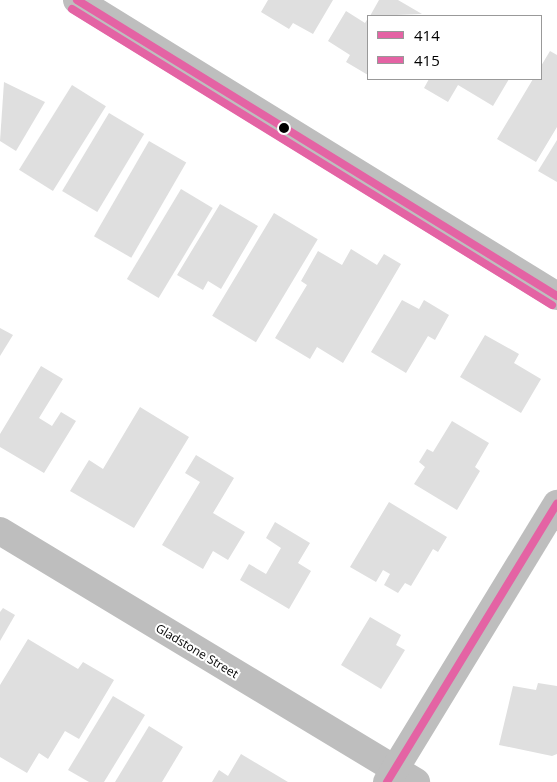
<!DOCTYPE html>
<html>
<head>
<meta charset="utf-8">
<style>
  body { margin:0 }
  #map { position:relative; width:557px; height:782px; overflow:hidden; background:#fff; font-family:"Open Sans",sans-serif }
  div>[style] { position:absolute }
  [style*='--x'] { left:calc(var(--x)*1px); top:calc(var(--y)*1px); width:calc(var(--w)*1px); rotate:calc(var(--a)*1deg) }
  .building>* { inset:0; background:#dfdfdf; transform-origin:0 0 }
  .minor>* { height:28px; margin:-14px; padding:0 14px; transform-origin:14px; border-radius:14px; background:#bebebe }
  .bus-1>* { height:8px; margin:-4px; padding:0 4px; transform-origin:4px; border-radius:4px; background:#e463a4 }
  .bus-2>* { height:8px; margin:-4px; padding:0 4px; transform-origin:4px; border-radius:4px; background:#e463a4 }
  .dots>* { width:14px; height:14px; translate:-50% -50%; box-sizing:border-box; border:2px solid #fff; border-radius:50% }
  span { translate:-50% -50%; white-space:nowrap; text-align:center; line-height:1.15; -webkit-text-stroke:4px #fff; paint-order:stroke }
  .street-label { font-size:12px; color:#000 }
  .legend { position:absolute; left:367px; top:15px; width:175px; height:65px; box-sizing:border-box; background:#fff; border:1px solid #999; margin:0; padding:6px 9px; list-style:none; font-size:15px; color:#000 }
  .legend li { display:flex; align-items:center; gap:10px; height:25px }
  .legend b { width:25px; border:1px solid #999 }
</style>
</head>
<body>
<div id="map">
  <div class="building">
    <div style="clip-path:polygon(268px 0,333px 0,313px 34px,293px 23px,289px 29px,261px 12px)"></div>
    <div style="clip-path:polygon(379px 0,398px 0,422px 14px,370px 16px)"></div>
    <div style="clip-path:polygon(346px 11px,365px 23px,368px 18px,368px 75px,346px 62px,350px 55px,328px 41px)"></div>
    <div style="clip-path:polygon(550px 51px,557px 55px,557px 127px,536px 162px,497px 139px,533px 79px,541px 79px,541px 66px)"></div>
    <div style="clip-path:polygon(429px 79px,509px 79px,493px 106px,458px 85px,448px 102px,424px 88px)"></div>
    <div style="clip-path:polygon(4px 82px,45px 102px,16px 151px,0 141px)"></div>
    <div style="left:72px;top:85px;width:40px;height:100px;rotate:32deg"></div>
    <div style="left:109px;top:113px;width:41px;height:91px;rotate:31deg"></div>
    <div style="clip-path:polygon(557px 140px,557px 182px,538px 171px)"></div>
    <div style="left:149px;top:141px;width:43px;height:110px;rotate:30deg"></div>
    <div style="left:181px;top:189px;width:37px;height:105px;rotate:31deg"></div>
    <div style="clip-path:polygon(220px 204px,258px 226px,221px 289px,208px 281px,203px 290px,177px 275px)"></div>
    <div style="left:274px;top:213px;width:51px;height:120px;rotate:31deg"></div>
    <div style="clip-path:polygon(351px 249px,377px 265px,384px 254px,401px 264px,343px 363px,317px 347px,310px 359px,275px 338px,307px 285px,301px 281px,318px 251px,342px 265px)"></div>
    <div style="clip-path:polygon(402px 300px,419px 309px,424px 300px,449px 315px,435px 340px,428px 336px,406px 373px,371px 352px)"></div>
    <div style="clip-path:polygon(0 328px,13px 335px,0 356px)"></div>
    <div style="clip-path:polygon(485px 335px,519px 354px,514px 363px,541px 379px,521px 413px,460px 377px)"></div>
    <div style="clip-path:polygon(41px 366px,63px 379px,39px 418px,52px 426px,61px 412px,76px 421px,44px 473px,0 447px,0 434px)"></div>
    <div style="clip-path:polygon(140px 407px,189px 437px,134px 528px,70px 491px,89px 460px,103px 469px)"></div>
    <div style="clip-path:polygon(452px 421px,489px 443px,475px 467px,480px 471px,457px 510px,414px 484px,425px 467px,419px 462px,427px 449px,433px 452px)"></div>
    <div style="clip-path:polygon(196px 455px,234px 478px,213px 513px,245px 532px,228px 560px,213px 551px,203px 569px,162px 545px,200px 482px,185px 473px)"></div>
    <div style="clip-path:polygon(389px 502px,447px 537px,438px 552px,433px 549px,411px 586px,405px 583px,398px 593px,384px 585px,390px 574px,383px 570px,376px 582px,350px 567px)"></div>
    <div style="clip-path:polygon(275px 522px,310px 543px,298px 563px,311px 571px,289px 609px,240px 580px,249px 564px,266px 574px,281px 548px,266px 538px)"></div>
    <div style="clip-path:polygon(3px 608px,15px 615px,0 641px,0 612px)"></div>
    <div style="clip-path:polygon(370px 617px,401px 635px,396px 645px,405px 650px,381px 689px,341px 665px)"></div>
    <div style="clip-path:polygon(28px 639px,78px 669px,83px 662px,114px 680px,79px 739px,65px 731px,48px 759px,39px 753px,27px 773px,0 757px,0 685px)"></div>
    <div style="clip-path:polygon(538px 683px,557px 686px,557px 754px,552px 756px,499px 745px,513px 686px,536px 690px)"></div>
    <div style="clip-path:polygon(113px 696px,145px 715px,104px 782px,89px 782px,68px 770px)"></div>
    <div style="clip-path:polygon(149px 726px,183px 747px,162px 782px,115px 782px)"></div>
    <div style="clip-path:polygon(241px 754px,288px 782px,212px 782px,219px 770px,228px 776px)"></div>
  </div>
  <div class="minor">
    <div style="--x:77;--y:0;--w:564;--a:31.66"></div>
    <div style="--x:0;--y:531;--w:486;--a:31.1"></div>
    <div style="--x:387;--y:782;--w:326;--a:-58.6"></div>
  </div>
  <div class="bus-1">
    <div style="--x:77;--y:0;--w:564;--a:31.66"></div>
    <div style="--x:387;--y:782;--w:326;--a:-58.6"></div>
  </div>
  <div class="bus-2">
    <div style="--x:72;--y:9;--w:564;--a:31.66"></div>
  </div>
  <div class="dots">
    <div style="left:284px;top:128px;background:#000"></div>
  </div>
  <div class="street-label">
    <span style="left:197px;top:651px;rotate:31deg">Gladstone Street</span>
  </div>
  <ul class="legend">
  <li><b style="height:6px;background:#e463a4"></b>414</li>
  <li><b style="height:6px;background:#e463a4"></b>415</li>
  </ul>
</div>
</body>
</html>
